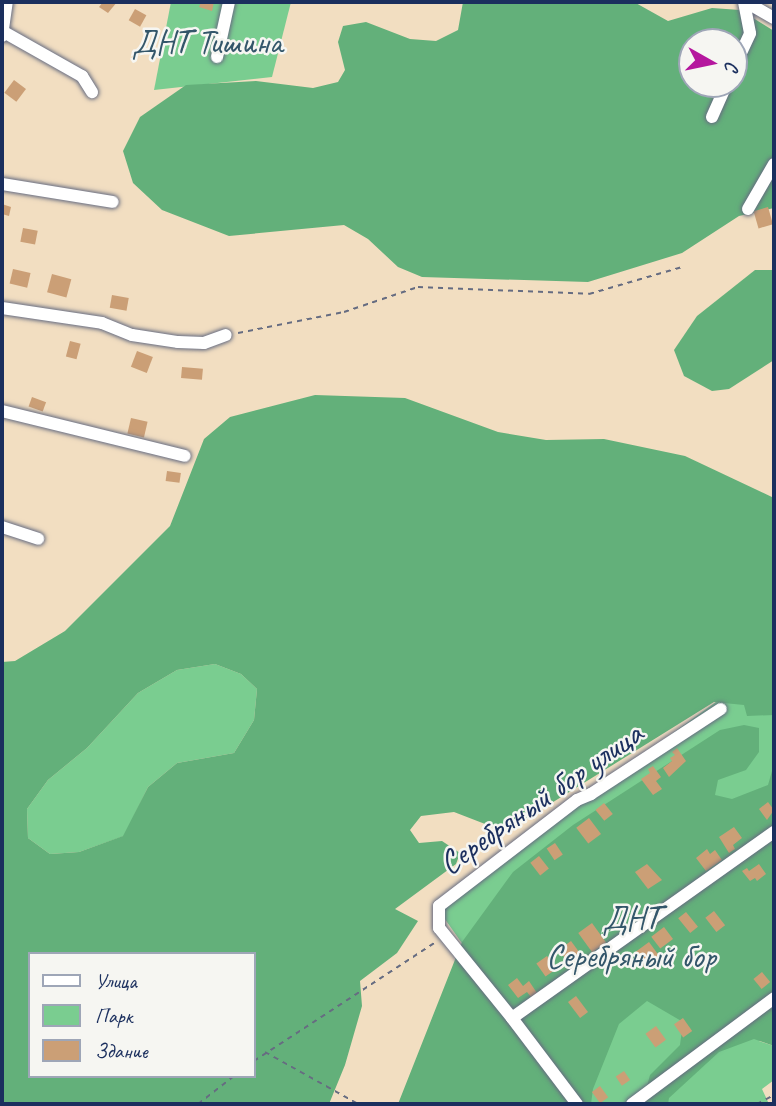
<!DOCTYPE html>
<html>
<head>
<meta charset="utf-8">
<style>
  body { margin:0 }
  #map { position:relative; width:776px; height:1106px; overflow:hidden; background:#f2dec1; font-family:Caveat,sans-serif }
  div>[style] { position:absolute }
  [style*='--x'] { left:calc(var(--x)*1px); top:calc(var(--y)*1px); width:calc(var(--w)*1px); rotate:calc(var(--a)*1deg) }
  .green>* { inset:0; background:#7acd90 }
  .forest>* { inset:0; background:#63b07a }
  .building>* { inset:0; background:#cb9f76; transform-origin:0 0 }
  .path>* { height:2px; margin-top:-1px; transform-origin:0; background:repeating-linear-gradient(90deg,#666c81 0 5px,transparent 0 10px) }
  .roads { filter:drop-shadow(0 0 2px #666c81) drop-shadow(0 0 2px #666c81) }
  .minor>* { height:12px; margin:-6px; padding:0 6px; transform-origin:6px; border-radius:6px; background:#fff }
  span { translate:-50% -50%; white-space:nowrap; text-align:center; line-height:1.15; -webkit-text-stroke:5px #f6f6f2; paint-order:stroke }
  .park-label { font-size:33px; color:#33566a }
  .street-label { font-size:33px; color:#1b2f5e }
  .frame { position:absolute; inset:0; border:4px solid #1b2f5e; pointer-events:none }
  .legend { position:absolute; left:28px; top:952px; width:228px; height:126px; box-sizing:border-box; background:#f6f6f2; border:2px solid #9ea6b7; margin:0; padding:9px 12px; list-style:none; font-size:21px; color:#1b2f5e }
  .legend li { display:flex; align-items:center; gap:14px; height:35px }
  .legend b { width:35px; border:2px solid #9ea6b7 }
  .north { position:absolute; left:678px; top:28px; width:70px; height:70px; box-sizing:border-box; background:#f6f6f2; border:2px solid #9ea6b7; border-radius:50%; rotate:99deg; font-size:19px; font-weight:700; line-height:28px; text-align:center; color:#1b2f5e }
  .north::after { content:''; display:block; margin:auto; width:24px; height:32px; background:#b5179e; clip-path:polygon(50% 0,100% 100%,50% 72%,0 100%) }
</style>
</head>
<body>
<div id="map">
  <div class="green">
    <div style="clip-path:polygon(171px 2px,291px 2px,272px 77px,154px 90px)"></div>
    <div style="clip-path:polygon(774px 660px,774px 1029px,759px 1041px,774px 1046px,774px 1080px,762px 1089px,769px 1104px,575px 1104px,435px 905px)"></div>
    <div style="clip-path:polygon(215px 664px,241px 674px,257px 689px,254px 720px,234px 753px,177px 763px,148px 787px,124px 836px,79px 852px,50px 854px,28px 838px,27px 809px,48px 780px,87px 748px,138px 693px,177px 670px)"></div>
  </div>
  <div class="forest">
    <div style="clip-path:polygon(evenodd,463px 2px,634px 2px,668px 21px,712px 8px,740px 10px,774px 31px,774px 208px,739px 216px,682px 253px,588px 282px,422px 277px,398px 267px,368px 239px,344px 225px,229px 236px,162px 210px,133px 183px,123px 151px,140px 117px,186px 85px,256px 81px,313px 88px,338px 82px,345px 70px,338px 42px,343px 26px,366px 22px,410px 39px,436px 41px,458px 30px,463px 2px,692px 42px,734px 42px,734px 84px,692px 84px,692px 42px)"></div>
    <div style="clip-path:polygon(755px 270px,774px 270px,774px 360px,729px 389px,712px 391px,684px 376px,674px 350px,697px 316px)"></div>
    <div style="clip-path:polygon(evenodd,315px 395px,405px 398px,498px 432px,546px 440px,604px 439px,685px 456px,774px 498px,774px 715px,747px 716px,744px 705px,714px 702px,513px 827px,498px 829px,454px 812px,421px 816px,410px 830px,419px 843px,442px 841px,460px 853px,456px 864px,395px 909px,418px 921px,397px 953px,360px 981px,362px 1006px,345px 1065px,329px 1104px,2px 1104px,2px 662px,15px 661px,65px 631px,170px 526px,204px 439px,230px 417px,315px 395px,215px 664px,241px 674px,257px 689px,254px 720px,234px 753px,177px 763px,148px 787px,123px 836px,79px 852px,50px 854px,28px 838px,27px 809px,48px 780px,87px 748px,138px 693px,177px 670px,215px 664px,315px 395px,30px 954px,254px 954px,254px 1076px,30px 1076px,30px 954px)"></div>
    <div style="clip-path:polygon(744px 725px,759px 728px,759px 752px,746px 770px,718px 780px,715px 795px,732px 799px,768px 785px,774px 764px,774px 1046px,754px 1039px,719px 1052px,669px 1098px,668px 1104px,642px 1104px,650px 1075px,680px 1045px,683px 1022px,647px 1001px,619px 1024px,593px 1089px,591px 1104px,398px 1104px,462px 942px,513px 872px,573px 825px,720px 730px)"></div>
  </div>
  <div class="building">
    <div style="clip-path:polygon(103px 2px,117px 2px,108px 13px,99px 7px)"></div>
    <div style="clip-path:polygon(201px 2px,214px 2px,212px 11px,199px 7px)"></div>
    <div style="left:135px;top:9px;width:13px;height:13px;rotate:29deg"></div>
    <div style="left:14px;top:80px;width:15px;height:16px;rotate:37deg"></div>
    <div style="clip-path:polygon(2px 204px,11px 207px,9px 216px,2px 214px)"></div>
    <div style="left:768px;top:207px;width:18px;height:15px;rotate:74deg"></div>
    <div style="left:23px;top:228px;width:15px;height:14px;rotate:11deg"></div>
    <div style="left:13px;top:269px;width:18px;height:15px;rotate:13deg"></div>
    <div style="left:52px;top:274px;width:20px;height:19px;rotate:15deg"></div>
    <div style="left:112px;top:295px;width:17px;height:13px;rotate:10deg"></div>
    <div style="left:70px;top:341px;width:11px;height:16px;rotate:15deg"></div>
    <div style="left:137px;top:351px;width:17px;height:17px;rotate:21deg"></div>
    <div style="left:182px;top:367px;width:21px;height:11px;rotate:5deg"></div>
    <div style="left:32px;top:397px;width:15px;height:10px;rotate:20deg"></div>
    <div style="left:131px;top:418px;width:17px;height:16px;rotate:13deg"></div>
    <div style="left:167px;top:471px;width:14px;height:10px;rotate:8deg"></div>
    <div style="clip-path:polygon(677px 748px,686px 761px,669px 777px,663px 768px,672px 761px,670px 758px,675px 755px,672px 752px)"></div>
    <div style="clip-path:polygon(653px 766px,661px 777px,656px 781px,662px 789px,653px 795px,641px 779px,650px 773px,648px 769px)"></div>
    <div style="clip-path:polygon(768px 802px,774px 810px,767px 820px,759px 809px)"></div>
    <div style="left:604px;top:803px;width:14px;height:11px;rotate:51deg"></div>
    <div style="left:589px;top:818px;width:20px;height:16px;rotate:53deg"></div>
    <div style="clip-path:polygon(734px 827px,742px 838px,733px 845px,735px 849px,729px 853px,719px 837px)"></div>
    <div style="left:555px;top:843px;width:14px;height:10px;rotate:56deg"></div>
    <div style="clip-path:polygon(707px 849px,710px 854px,715px 850px,722px 860px,706px 871px,696px 858px)"></div>
    <div style="left:539px;top:856px;width:16px;height:11px;rotate:52deg"></div>
    <div style="clip-path:polygon(647px 864px,662px 880px,648px 889px,635px 872px)"></div>
    <div style="clip-path:polygon(759px 864px,766px 874px,757px 881px,755px 878px,750px 881px,742px 871px,747px 868px,749px 871px)"></div>
    <div style="left:714px;top:911px;width:18px;height:11px;rotate:52deg"></div>
    <div style="left:686px;top:912px;width:19px;height:10px;rotate:51deg"></div>
    <div style="left:592px;top:923px;width:24px;height:17px;rotate:54deg"></div>
    <div style="left:664px;top:927px;width:15px;height:16px;rotate:53deg"></div>
    <div style="left:571px;top:941px;width:19px;height:15px;rotate:54deg"></div>
    <div style="left:649px;top:942px;width:19px;height:19px;rotate:54deg"></div>
    <div style="left:547px;top:956px;width:16px;height:13px;rotate:55deg"></div>
    <div style="left:762px;top:972px;width:13px;height:11px;rotate:51deg"></div>
    <div style="clip-path:polygon(517px 978px,523px 986px,529px 981px,537px 993px,531px 997px,527px 992px,518px 998px,508px 985px)"></div>
    <div style="left:576px;top:996px;width:20px;height:10px;rotate:53deg"></div>
    <div style="left:683px;top:1018px;width:16px;height:11px;rotate:55deg"></div>
    <div style="left:656px;top:1026px;width:17px;height:13px;rotate:54deg"></div>
    <div style="left:624px;top:1071px;width:11px;height:10px;rotate:56deg"></div>
    <div style="left:600px;top:1086px;width:14px;height:10px;rotate:54deg"></div>
  </div>
  <div class="path">
    <div style="--x:238;--y:333;--w:108;--a:-11.2"></div>
    <div style="--x:344;--y:312;--w:78;--a:-18.7"></div>
    <div style="--x:418;--y:287;--w:171;--a:2.3"></div>
    <div style="--x:589;--y:294;--w:97;--a:-16.2"></div>
    <div style="--x:265;--y:1052;--w:107;--a:29.2"></div>
    <div style="--x:254;--y:1061;--w:217;--a:-33.2"></div>
    <div style="--x:198;--y:1104;--w:46;--a:-37.9"></div>
    <div style="--x:757;--y:1104;--w:19;--a:-28"></div>
  </div>
  <div class="roads">
    <div class="minor">
      <div style="--x:746;--y:2;--w:32;--a:30"></div>
      <div style="--x:2;--y:31;--w:92;--a:29.4"></div>
      <div style="--x:82;--y:76;--w:19;--a:58"></div>
      <div style="--x:2;--y:36;--w:34;--a:-82"></div>
      <div style="--x:217;--y:57;--w:56;--a:-77.7"></div>
      <div style="--x:734;--y:68;--w:38;--a:-65"></div>
      <div style="--x:750;--y:33;--w:32;--a:-101"></div>
      <div style="--x:712;--y:117;--w:36;--a:-66"></div>
      <div style="--x:2;--y:184;--w:112;--a:9.2"></div>
      <div style="--x:748;--y:209;--w:52;--a:-60"></div>
      <div style="--x:2;--y:308;--w:101;--a:8.5"></div>
      <div style="--x:102;--y:323;--w:32;--a:22"></div>
      <div style="--x:132;--y:335;--w:47;--a:8.7"></div>
      <div style="--x:178;--y:342;--w:26;--a:2"></div>
      <div style="--x:204;--y:343;--w:23;--a:-20"></div>
      <div style="--x:2;--y:411;--w:188;--a:13.8"></div>
      <div style="--x:2;--y:527;--w:38;--a:18"></div>
      <div style="--x:512;--y:1018;--w:116;--a:-129"></div>
      <div style="--x:439;--y:928;--w:22;--a:-90"></div>
      <div style="--x:439;--y:906;--w:174;--a:-37.5"></div>
      <div style="--x:577;--y:800;--w:15;--a:-23"></div>
      <div style="--x:591;--y:794;--w:155;--a:-33.2"></div>
      <div style="--x:577;--y:1104;--w:108;--a:-127.1"></div>
      <div style="--x:512;--y:1018;--w:321;--a:-35.4"></div>
      <div style="--x:632;--y:1104;--w:177;--a:-36.7"></div>
    </div>
  </div>
  <div class="park-label">
    <span style="left:207px;top:43px">ДНТ Тишина</span>
    <span style="left:631px;top:938px">ДНТ<br>Серебряный бор</span>
  </div>
  <div class="street-label">
    <span style="left:541px;top:799px;rotate:-35deg">Серебряный бор улица</span>
  </div>
  <div class="frame"></div>
  <ul class="legend">
  <li><b style="height:9px;background:#fff"></b>Улица</li>
  <li><b style="height:19px;background:#7acd90"></b>Парк</li>
  <li><b style="height:19px;background:#cb9f76"></b>Здание</li>
  </ul>
  <div class="north">С</div>
</div>
</body>
</html>
